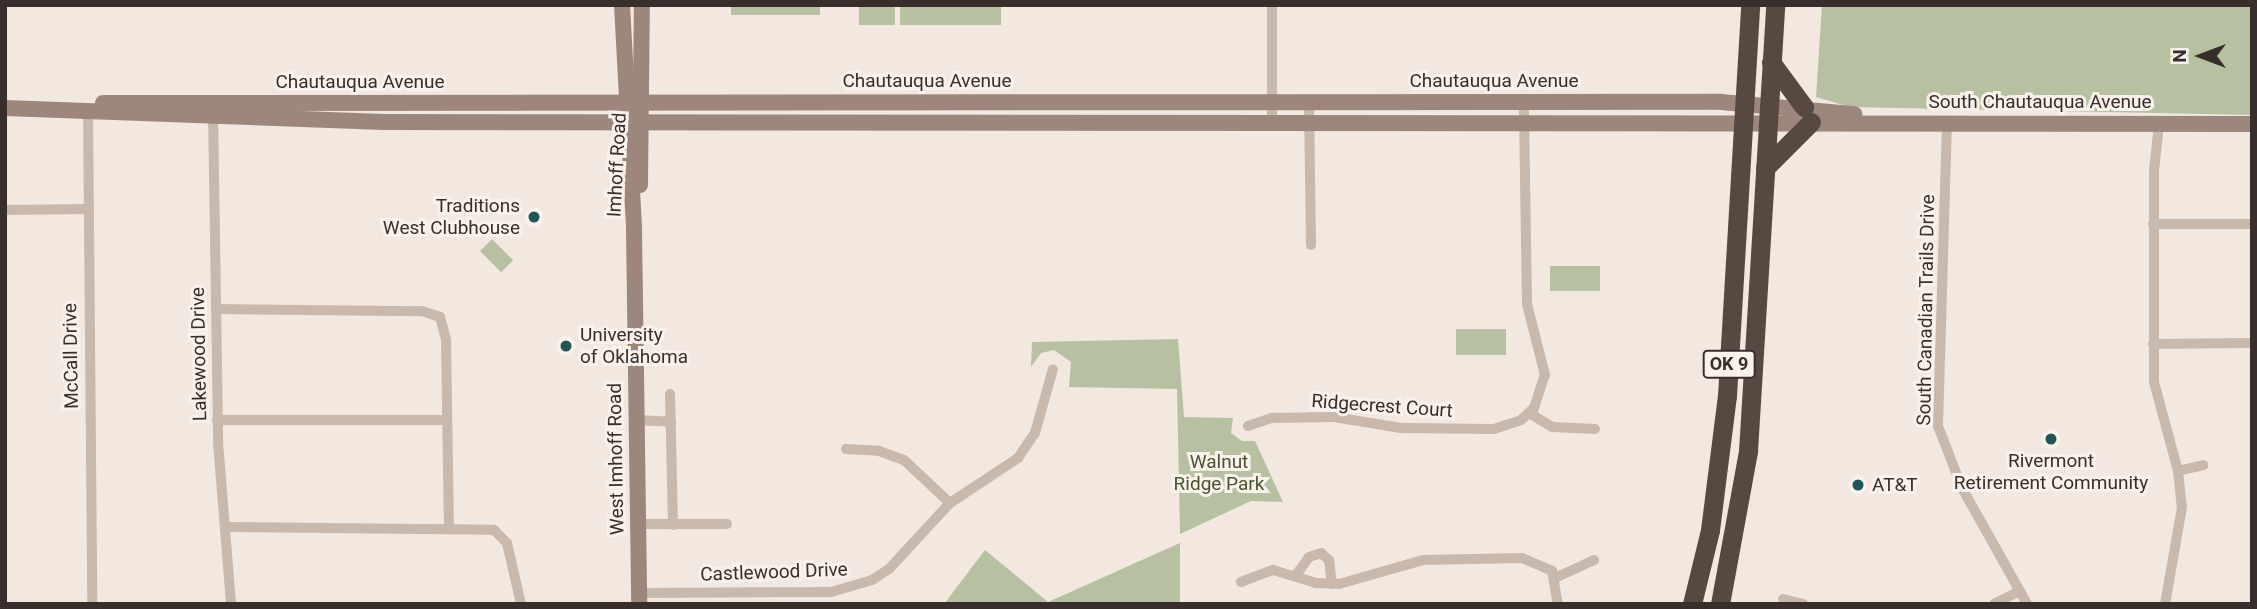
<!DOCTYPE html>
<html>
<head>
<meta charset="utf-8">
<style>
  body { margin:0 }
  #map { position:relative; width:2257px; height:609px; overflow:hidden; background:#f2e8e0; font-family:Roboto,sans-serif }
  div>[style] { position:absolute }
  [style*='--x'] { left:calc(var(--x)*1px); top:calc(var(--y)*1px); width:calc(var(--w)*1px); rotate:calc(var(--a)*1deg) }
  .green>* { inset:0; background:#b7c0a0; transform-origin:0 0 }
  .street>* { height:10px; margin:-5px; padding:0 5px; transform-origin:5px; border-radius:5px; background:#c9b8ac }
  .secondary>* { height:16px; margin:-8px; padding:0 8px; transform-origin:8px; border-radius:8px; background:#9d877d }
  .highway>* { height:19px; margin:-9.5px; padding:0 9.5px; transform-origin:9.5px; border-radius:9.5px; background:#584842 }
  .dots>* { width:19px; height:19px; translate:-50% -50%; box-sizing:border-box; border:4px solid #f9f2ec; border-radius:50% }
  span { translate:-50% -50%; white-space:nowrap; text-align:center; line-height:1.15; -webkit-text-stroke:6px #f9f2ec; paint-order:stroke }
  .shield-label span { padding:2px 5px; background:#f9f2ec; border:2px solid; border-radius:5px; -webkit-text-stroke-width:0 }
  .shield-label { font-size:18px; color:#382e2b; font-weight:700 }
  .street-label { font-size:19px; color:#382e2b }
  .poi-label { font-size:19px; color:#382e2b }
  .right { translate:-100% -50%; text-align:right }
  .left { translate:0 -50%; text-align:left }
  .park-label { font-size:19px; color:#495530 }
  .frame { position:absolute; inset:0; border:7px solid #382e2b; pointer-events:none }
  .north { position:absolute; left:2166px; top:21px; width:70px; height:70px; -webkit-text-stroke:5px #f9f2ec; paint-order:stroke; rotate:270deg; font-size:19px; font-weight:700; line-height:28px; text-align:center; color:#382e2b }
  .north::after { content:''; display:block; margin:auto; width:24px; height:32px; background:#382e2b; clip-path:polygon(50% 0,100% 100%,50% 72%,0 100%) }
</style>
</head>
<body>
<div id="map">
  <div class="green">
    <div style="left:731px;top:5px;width:89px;height:10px"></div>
    <div style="left:859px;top:5px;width:36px;height:20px"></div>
    <div style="left:900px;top:5px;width:101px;height:20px"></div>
    <div style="clip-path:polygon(1822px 5px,2252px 5px,2252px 115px,1850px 107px,1816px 97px)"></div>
    <div style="left:492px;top:239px;width:30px;height:17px;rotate:45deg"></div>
    <div style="left:1550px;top:266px;width:50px;height:25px"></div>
    <div style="left:1456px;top:329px;width:50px;height:26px"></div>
    <div style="clip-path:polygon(1178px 339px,1184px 417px,1233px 418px,1231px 433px,1242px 441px,1255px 441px,1283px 502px,1251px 501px,1180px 534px,1177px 389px,1069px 387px,1071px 362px,1054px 350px,1041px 353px,1031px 367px,1032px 342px)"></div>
    <div style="clip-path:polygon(1180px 543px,1180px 604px,944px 604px,985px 550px,1048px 602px)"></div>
  </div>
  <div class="street">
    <div style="--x:1309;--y:103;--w:142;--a:89.2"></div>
    <div style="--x:88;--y:108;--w:496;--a:89.5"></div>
    <div style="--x:213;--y:110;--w:332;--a:89.1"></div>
    <div style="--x:218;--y:442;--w:163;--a:85.4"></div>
    <div style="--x:1272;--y:122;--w:117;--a:-90"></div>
    <div style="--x:1947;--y:122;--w:304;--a:91.7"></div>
    <div style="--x:1938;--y:426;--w:66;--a:68.8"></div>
    <div style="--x:1962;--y:488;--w:133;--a:60.7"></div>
    <div style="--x:2159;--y:124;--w:47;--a:96.1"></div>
    <div style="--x:2154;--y:171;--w:211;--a:90"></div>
    <div style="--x:2154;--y:382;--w:92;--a:74.9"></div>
    <div style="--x:2178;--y:471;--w:36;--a:84"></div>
    <div style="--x:2182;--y:507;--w:98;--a:99.9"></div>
    <div style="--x:5;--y:210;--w:82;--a:-0.7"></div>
    <div style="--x:2153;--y:224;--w:99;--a:0"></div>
    <div style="--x:216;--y:309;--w:206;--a:0.6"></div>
    <div style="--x:422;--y:311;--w:19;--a:18"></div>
    <div style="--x:440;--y:317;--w:24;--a:75"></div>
    <div style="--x:446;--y:340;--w:189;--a:89.1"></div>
    <div style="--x:2153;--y:344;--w:95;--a:-0.6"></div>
    <div style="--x:670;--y:394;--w:131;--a:88.7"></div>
    <div style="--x:1529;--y:413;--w:27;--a:31"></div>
    <div style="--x:1552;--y:427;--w:43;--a:2.7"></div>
    <div style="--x:217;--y:420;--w:230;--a:0"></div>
    <div style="--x:637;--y:420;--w:34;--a:3"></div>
    <div style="--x:1248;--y:426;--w:24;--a:-19"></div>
    <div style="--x:1271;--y:418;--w:63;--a:-0.9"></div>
    <div style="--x:1334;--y:417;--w:68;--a:9.3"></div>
    <div style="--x:1401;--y:428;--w:93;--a:0.6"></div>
    <div style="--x:1494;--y:429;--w:28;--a:-18"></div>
    <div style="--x:1521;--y:420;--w:18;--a:-43"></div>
    <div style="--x:1534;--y:408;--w:35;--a:-72"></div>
    <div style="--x:1545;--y:375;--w:73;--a:-104.2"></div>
    <div style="--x:1527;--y:304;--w:202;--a:-90.9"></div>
    <div style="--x:846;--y:449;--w:33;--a:3"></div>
    <div style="--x:879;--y:451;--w:27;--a:20"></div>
    <div style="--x:904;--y:460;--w:63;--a:43.1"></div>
    <div style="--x:2178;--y:471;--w:26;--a:-13"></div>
    <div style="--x:638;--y:524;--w:89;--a:0"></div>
    <div style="--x:226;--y:527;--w:268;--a:0.6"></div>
    <div style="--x:494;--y:530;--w:18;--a:45"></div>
    <div style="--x:507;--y:543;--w:63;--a:77.1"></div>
    <div style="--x:1296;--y:575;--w:22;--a:-54"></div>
    <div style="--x:1309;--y:557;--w:13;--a:-18"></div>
    <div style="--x:1321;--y:553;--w:11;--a:41"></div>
    <div style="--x:1329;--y:560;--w:24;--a:83"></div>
    <div style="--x:1555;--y:578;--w:43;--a:-24.8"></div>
    <div style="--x:1241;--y:582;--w:34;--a:-21"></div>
    <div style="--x:1273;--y:570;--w:45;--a:16.8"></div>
    <div style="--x:1316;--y:583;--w:23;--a:2"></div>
    <div style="--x:1339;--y:584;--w:87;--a:-15.9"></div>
    <div style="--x:1423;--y:560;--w:99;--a:-1.2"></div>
    <div style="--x:1522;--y:558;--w:33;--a:23"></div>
    <div style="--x:1552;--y:571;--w:34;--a:80"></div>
    <div style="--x:639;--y:593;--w:192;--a:-0.3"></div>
    <div style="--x:831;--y:592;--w:43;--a:-16.3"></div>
    <div style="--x:872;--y:580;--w:20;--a:-33"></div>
    <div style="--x:889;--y:569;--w:90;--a:-47.3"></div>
    <div style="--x:950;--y:503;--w:82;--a:-33.5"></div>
    <div style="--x:1018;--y:458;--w:30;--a:-56"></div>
    <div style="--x:1035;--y:433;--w:66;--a:-74.3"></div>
    <div style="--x:1783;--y:599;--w:21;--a:14"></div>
    <div style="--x:1994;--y:604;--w:29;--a:-27"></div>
  </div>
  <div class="secondary">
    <div style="--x:622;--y:5;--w:225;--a:86.9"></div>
    <div style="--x:634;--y:230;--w:374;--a:89.2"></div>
    <div style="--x:103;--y:103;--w:1618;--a:-0.04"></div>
    <div style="--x:1721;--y:102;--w:134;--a:5.2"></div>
    <div style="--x:5;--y:108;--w:379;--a:2.1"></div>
    <div style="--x:384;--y:122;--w:1868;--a:0.06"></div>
    <div style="--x:640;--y:185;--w:180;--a:-89.4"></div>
  </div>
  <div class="highway">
    <div style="--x:1771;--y:62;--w:56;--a:53.7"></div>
    <div style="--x:1765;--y:168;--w:65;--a:-45"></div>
    <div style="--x:1692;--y:604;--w:76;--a:-76.3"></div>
    <div style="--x:1710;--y:530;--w:135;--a:-82.8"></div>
    <div style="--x:1727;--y:396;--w:392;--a:-86.6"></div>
    <div style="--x:1720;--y:604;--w:156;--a:-79.6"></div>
    <div style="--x:1748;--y:451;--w:447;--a:-86.5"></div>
  </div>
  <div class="dots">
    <div style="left:534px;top:217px;background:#225757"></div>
    <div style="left:566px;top:346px;background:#225757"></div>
    <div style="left:2051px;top:439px;background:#225757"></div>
    <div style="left:1858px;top:485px;background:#225757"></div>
  </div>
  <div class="shield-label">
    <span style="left:1729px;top:364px">OK 9</span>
  </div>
  <div class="street-label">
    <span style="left:927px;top:81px">Chautauqua Avenue</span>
    <span style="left:1494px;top:81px">Chautauqua Avenue</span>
    <span style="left:360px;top:82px">Chautauqua Avenue</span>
    <span style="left:2040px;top:102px">South Chautauqua Avenue</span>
    <span style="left:617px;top:165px;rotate:-87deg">Imhoff Road</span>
    <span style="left:1926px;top:310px;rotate:-89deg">South Canadian Trails Drive</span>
    <span style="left:199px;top:354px;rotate:-91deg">Lakewood Drive</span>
    <span style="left:71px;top:356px;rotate:-91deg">McCall Drive</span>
    <span style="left:1382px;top:406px;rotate:4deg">Ridgecrest Court</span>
    <span style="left:616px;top:459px;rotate:-91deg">West Imhoff Road</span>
    <span style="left:774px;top:572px;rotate:-2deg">Castlewood Drive</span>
  </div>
  <div class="poi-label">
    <span class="right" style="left:520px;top:217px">Traditions<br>West Clubhouse</span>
    <span class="left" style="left:580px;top:346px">University<br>of Oklahoma</span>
    <span style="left:2051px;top:472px">Rivermont<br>Retirement Community</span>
    <span class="left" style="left:1872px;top:485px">AT&amp;T</span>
  </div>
  <div class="park-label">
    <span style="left:1219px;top:473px">Walnut<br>Ridge Park</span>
  </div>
  <div class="frame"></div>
  <div class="north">N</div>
</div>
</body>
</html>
